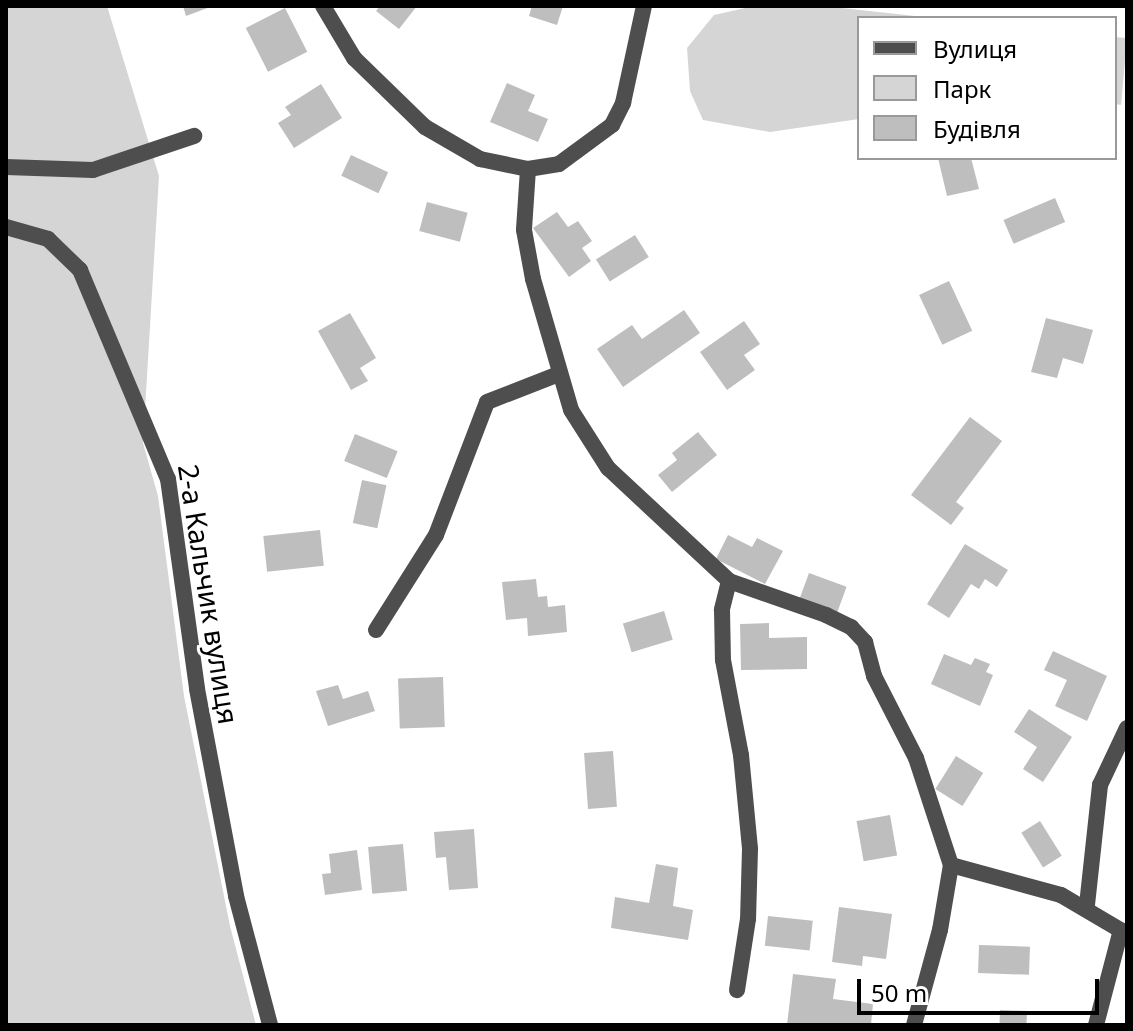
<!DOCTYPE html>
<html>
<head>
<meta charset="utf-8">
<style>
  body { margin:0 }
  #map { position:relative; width:1133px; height:1031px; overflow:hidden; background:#fff; font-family:"Noto Sans",sans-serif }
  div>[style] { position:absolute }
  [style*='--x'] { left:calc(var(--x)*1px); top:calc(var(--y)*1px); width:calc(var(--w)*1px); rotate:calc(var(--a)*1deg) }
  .green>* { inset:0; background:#d5d5d5; transform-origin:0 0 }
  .building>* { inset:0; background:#bebebe; transform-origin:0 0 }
  .lane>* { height:16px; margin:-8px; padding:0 8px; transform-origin:8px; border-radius:8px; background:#4e4e4e }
  .street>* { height:16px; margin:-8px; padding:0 8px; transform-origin:8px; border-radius:8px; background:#4e4e4e }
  span { translate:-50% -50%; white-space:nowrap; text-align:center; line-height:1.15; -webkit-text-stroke:6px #fff; paint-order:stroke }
  .street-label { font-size:28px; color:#000 }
  .frame { position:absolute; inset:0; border:8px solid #000; pointer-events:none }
  .legend { position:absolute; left:857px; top:16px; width:260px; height:144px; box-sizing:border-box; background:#fff; border:2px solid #999; margin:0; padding:10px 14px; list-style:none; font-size:24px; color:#000 }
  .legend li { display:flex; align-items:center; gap:16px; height:40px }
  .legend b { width:40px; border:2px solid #999 }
  .scale { position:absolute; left:857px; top:979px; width:242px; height:36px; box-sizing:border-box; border:4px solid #000; border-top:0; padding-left:10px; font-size:24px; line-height:28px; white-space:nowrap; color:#000; -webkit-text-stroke:6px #fff; paint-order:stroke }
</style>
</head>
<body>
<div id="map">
  <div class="green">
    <div style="clip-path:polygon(6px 6px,107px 6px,159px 176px,143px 443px,158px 496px,184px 696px,230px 926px,256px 1025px,6px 1025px)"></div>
    <div style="clip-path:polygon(754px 6px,842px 8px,933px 18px,859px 18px,859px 119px,770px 132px,703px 120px,690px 91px,687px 48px,714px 15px)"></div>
    <div style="left:1115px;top:37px;width:12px;height:67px;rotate:5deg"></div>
  </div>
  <div class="building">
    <div style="clip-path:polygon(183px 6px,213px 6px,186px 16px)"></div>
    <div style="clip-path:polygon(380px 6px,417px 6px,399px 29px,376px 11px)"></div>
    <div style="clip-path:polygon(532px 6px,563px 6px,557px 25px,529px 16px)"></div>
    <div style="left:285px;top:8px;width:49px;height:44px;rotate:63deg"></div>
    <div style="clip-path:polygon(507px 83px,535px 95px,528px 111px,548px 119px,538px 142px,490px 122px)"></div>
    <div style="clip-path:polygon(321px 84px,342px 118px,294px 148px,278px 123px,291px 115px,285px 107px)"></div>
    <div style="left:351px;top:155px;width:41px;height:23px;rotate:25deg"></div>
    <div style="clip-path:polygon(938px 158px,971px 158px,979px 189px,947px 196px)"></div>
    <div style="left:1055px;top:198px;width:26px;height:56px;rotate:67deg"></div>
    <div style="left:427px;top:202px;width:42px;height:30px;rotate:15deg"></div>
    <div style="clip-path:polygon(557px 212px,568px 227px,578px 221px,592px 241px,582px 248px,591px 261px,569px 277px,533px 228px)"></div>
    <div style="left:635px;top:235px;width:26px;height:46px;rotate:58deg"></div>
    <div style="left:949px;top:281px;width:55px;height:33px;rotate:65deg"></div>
    <div style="clip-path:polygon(684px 310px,700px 333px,623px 387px,597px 349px,632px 325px,642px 339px)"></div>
    <div style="clip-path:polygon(350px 313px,376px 358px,360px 368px,368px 381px,351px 390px,318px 331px)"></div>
    <div style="clip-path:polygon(1046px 318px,1093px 330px,1083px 364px,1063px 358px,1057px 378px,1031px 372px)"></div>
    <div style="clip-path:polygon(744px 321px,760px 344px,744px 355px,755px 370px,727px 390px,700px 352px)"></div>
    <div style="clip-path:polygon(970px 417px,1002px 441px,956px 502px,964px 508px,951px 525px,911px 495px)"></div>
    <div style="clip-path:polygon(698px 432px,717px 455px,672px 492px,658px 475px,677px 460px,672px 453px)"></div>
    <div style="left:355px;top:434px;width:46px;height:29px;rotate:22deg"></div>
    <div style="left:362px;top:480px;width:25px;height:44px;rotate:12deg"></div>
    <div style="left:320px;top:530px;width:36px;height:57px;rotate:84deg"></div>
    <div style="clip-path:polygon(728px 535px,752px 547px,757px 538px,783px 551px,765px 584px,716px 559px)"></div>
    <div style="clip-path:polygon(965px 544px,1008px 570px,997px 587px,985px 579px,979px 589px,971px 584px,949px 618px,927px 604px)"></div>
    <div style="left:809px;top:573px;width:40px;height:27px;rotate:20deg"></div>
    <div style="clip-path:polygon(536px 579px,538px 597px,547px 596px,548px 607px,565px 605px,567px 632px,528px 636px,527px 618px,506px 620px,502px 582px)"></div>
    <div style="left:664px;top:611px;width:30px;height:43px;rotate:73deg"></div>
    <div style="clip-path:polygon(769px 623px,769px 638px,807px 637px,807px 669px,741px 670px,740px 624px)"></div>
    <div style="clip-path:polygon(1053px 651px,1107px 676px,1087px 721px,1055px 706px,1067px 680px,1044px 670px)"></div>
    <div style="clip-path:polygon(944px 654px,971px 665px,975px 658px,990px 664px,986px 672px,993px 675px,980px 706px,931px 684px)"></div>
    <div style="left:443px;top:677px;width:50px;height:45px;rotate:88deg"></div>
    <div style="clip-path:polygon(338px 685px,343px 699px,368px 691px,375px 711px,328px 726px,316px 691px)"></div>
    <div style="clip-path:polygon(1029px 709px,1072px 737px,1043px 782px,1023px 769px,1037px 747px,1014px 732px)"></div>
    <div style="left:613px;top:751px;width:56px;height:29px;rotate:86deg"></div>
    <div style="left:956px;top:756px;width:32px;height:39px;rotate:32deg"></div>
    <div style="left:890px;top:815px;width:41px;height:34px;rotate:80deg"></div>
    <div style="left:1040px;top:821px;width:41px;height:22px;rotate:58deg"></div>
    <div style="clip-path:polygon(474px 829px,478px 888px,449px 890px,446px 857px,436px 858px,434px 832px)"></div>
    <div style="left:403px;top:844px;width:47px;height:35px;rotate:85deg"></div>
    <div style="clip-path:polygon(357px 850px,362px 890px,325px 895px,322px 874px,331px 873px,329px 854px)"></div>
    <div style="clip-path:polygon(656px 864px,678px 868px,673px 906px,693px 910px,688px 940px,611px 928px,615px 897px,649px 903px)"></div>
    <div style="clip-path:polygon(839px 907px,892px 914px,886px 959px,863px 956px,862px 966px,832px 962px)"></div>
    <div style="left:768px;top:916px;width:45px;height:30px;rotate:6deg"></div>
    <div style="left:979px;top:945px;width:51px;height:28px;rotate:2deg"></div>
    <div style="clip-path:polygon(793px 974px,836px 979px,833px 999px,873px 1004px,871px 1025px,787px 1025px)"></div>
    <div style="left:1000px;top:1010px;width:27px;height:15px;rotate:2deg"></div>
  </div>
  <div class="lane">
    <div style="--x:6;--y:167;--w:87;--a:2"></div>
    <div style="--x:93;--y:170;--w:107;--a:-18.6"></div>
    <div style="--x:729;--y:581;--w:30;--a:104"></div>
    <div style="--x:722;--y:610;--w:50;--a:88.9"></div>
    <div style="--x:723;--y:660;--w:97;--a:79.3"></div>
    <div style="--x:741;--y:755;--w:94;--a:84.5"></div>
    <div style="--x:750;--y:849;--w:70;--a:91.6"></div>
    <div style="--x:748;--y:919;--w:72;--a:98.8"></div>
    <div style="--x:376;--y:630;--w:112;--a:-57.7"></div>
    <div style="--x:436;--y:535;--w:142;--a:-69"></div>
    <div style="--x:487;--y:402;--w:77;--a:-21.3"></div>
    <div style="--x:1087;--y:905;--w:121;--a:-83.8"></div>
    <div style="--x:1100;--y:785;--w:63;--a:-64.7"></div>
    <div style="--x:914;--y:1025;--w:98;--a:-74.7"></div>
    <div style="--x:940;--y:930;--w:66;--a:-80.4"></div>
  </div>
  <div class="street">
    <div style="--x:323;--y:6;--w:61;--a:59.2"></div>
    <div style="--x:354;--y:58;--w:99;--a:44.2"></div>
    <div style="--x:425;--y:127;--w:64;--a:30.2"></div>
    <div style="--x:480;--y:159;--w:49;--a:11.8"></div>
    <div style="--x:528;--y:169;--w:31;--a:-9"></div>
    <div style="--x:559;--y:164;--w:66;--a:-36.3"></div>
    <div style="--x:612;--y:125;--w:25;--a:-63"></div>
    <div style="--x:623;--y:103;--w:99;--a:-77.8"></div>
    <div style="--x:528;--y:169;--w:61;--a:93.8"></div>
    <div style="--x:524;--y:230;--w:50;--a:79.6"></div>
    <div style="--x:533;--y:279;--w:136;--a:73.8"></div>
    <div style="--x:571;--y:410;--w:69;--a:57.5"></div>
    <div style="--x:608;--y:468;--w:166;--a:43"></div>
    <div style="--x:729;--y:581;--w:103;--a:19.3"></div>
    <div style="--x:826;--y:615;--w:28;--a:26"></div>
    <div style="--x:851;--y:627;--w:21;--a:47"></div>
    <div style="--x:865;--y:642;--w:35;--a:75"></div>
    <div style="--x:874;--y:676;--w:92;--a:62.9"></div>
    <div style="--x:916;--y:758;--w:113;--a:71.9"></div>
    <div style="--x:951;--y:865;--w:114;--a:15.3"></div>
    <div style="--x:1061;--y:895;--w:77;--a:30.6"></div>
    <div style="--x:6;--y:227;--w:44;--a:15.9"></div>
    <div style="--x:48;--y:239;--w:45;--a:44.1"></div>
    <div style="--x:80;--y:270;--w:227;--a:67.2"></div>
    <div style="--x:168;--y:479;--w:212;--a:82.1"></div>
    <div style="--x:197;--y:689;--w:211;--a:79.3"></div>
    <div style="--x:236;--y:896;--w:133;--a:75.2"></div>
    <div style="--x:1096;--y:1025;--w:98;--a:-75.3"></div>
  </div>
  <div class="street-label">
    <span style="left:209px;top:594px;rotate:81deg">2-а Кальчик вулиця</span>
  </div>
  <div class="frame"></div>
  <ul class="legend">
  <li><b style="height:10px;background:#4e4e4e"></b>Вулиця</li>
  <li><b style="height:22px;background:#d5d5d5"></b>Парк</li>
  <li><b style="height:22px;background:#bebebe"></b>Будівля</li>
  </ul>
  <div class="scale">50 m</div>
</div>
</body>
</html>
